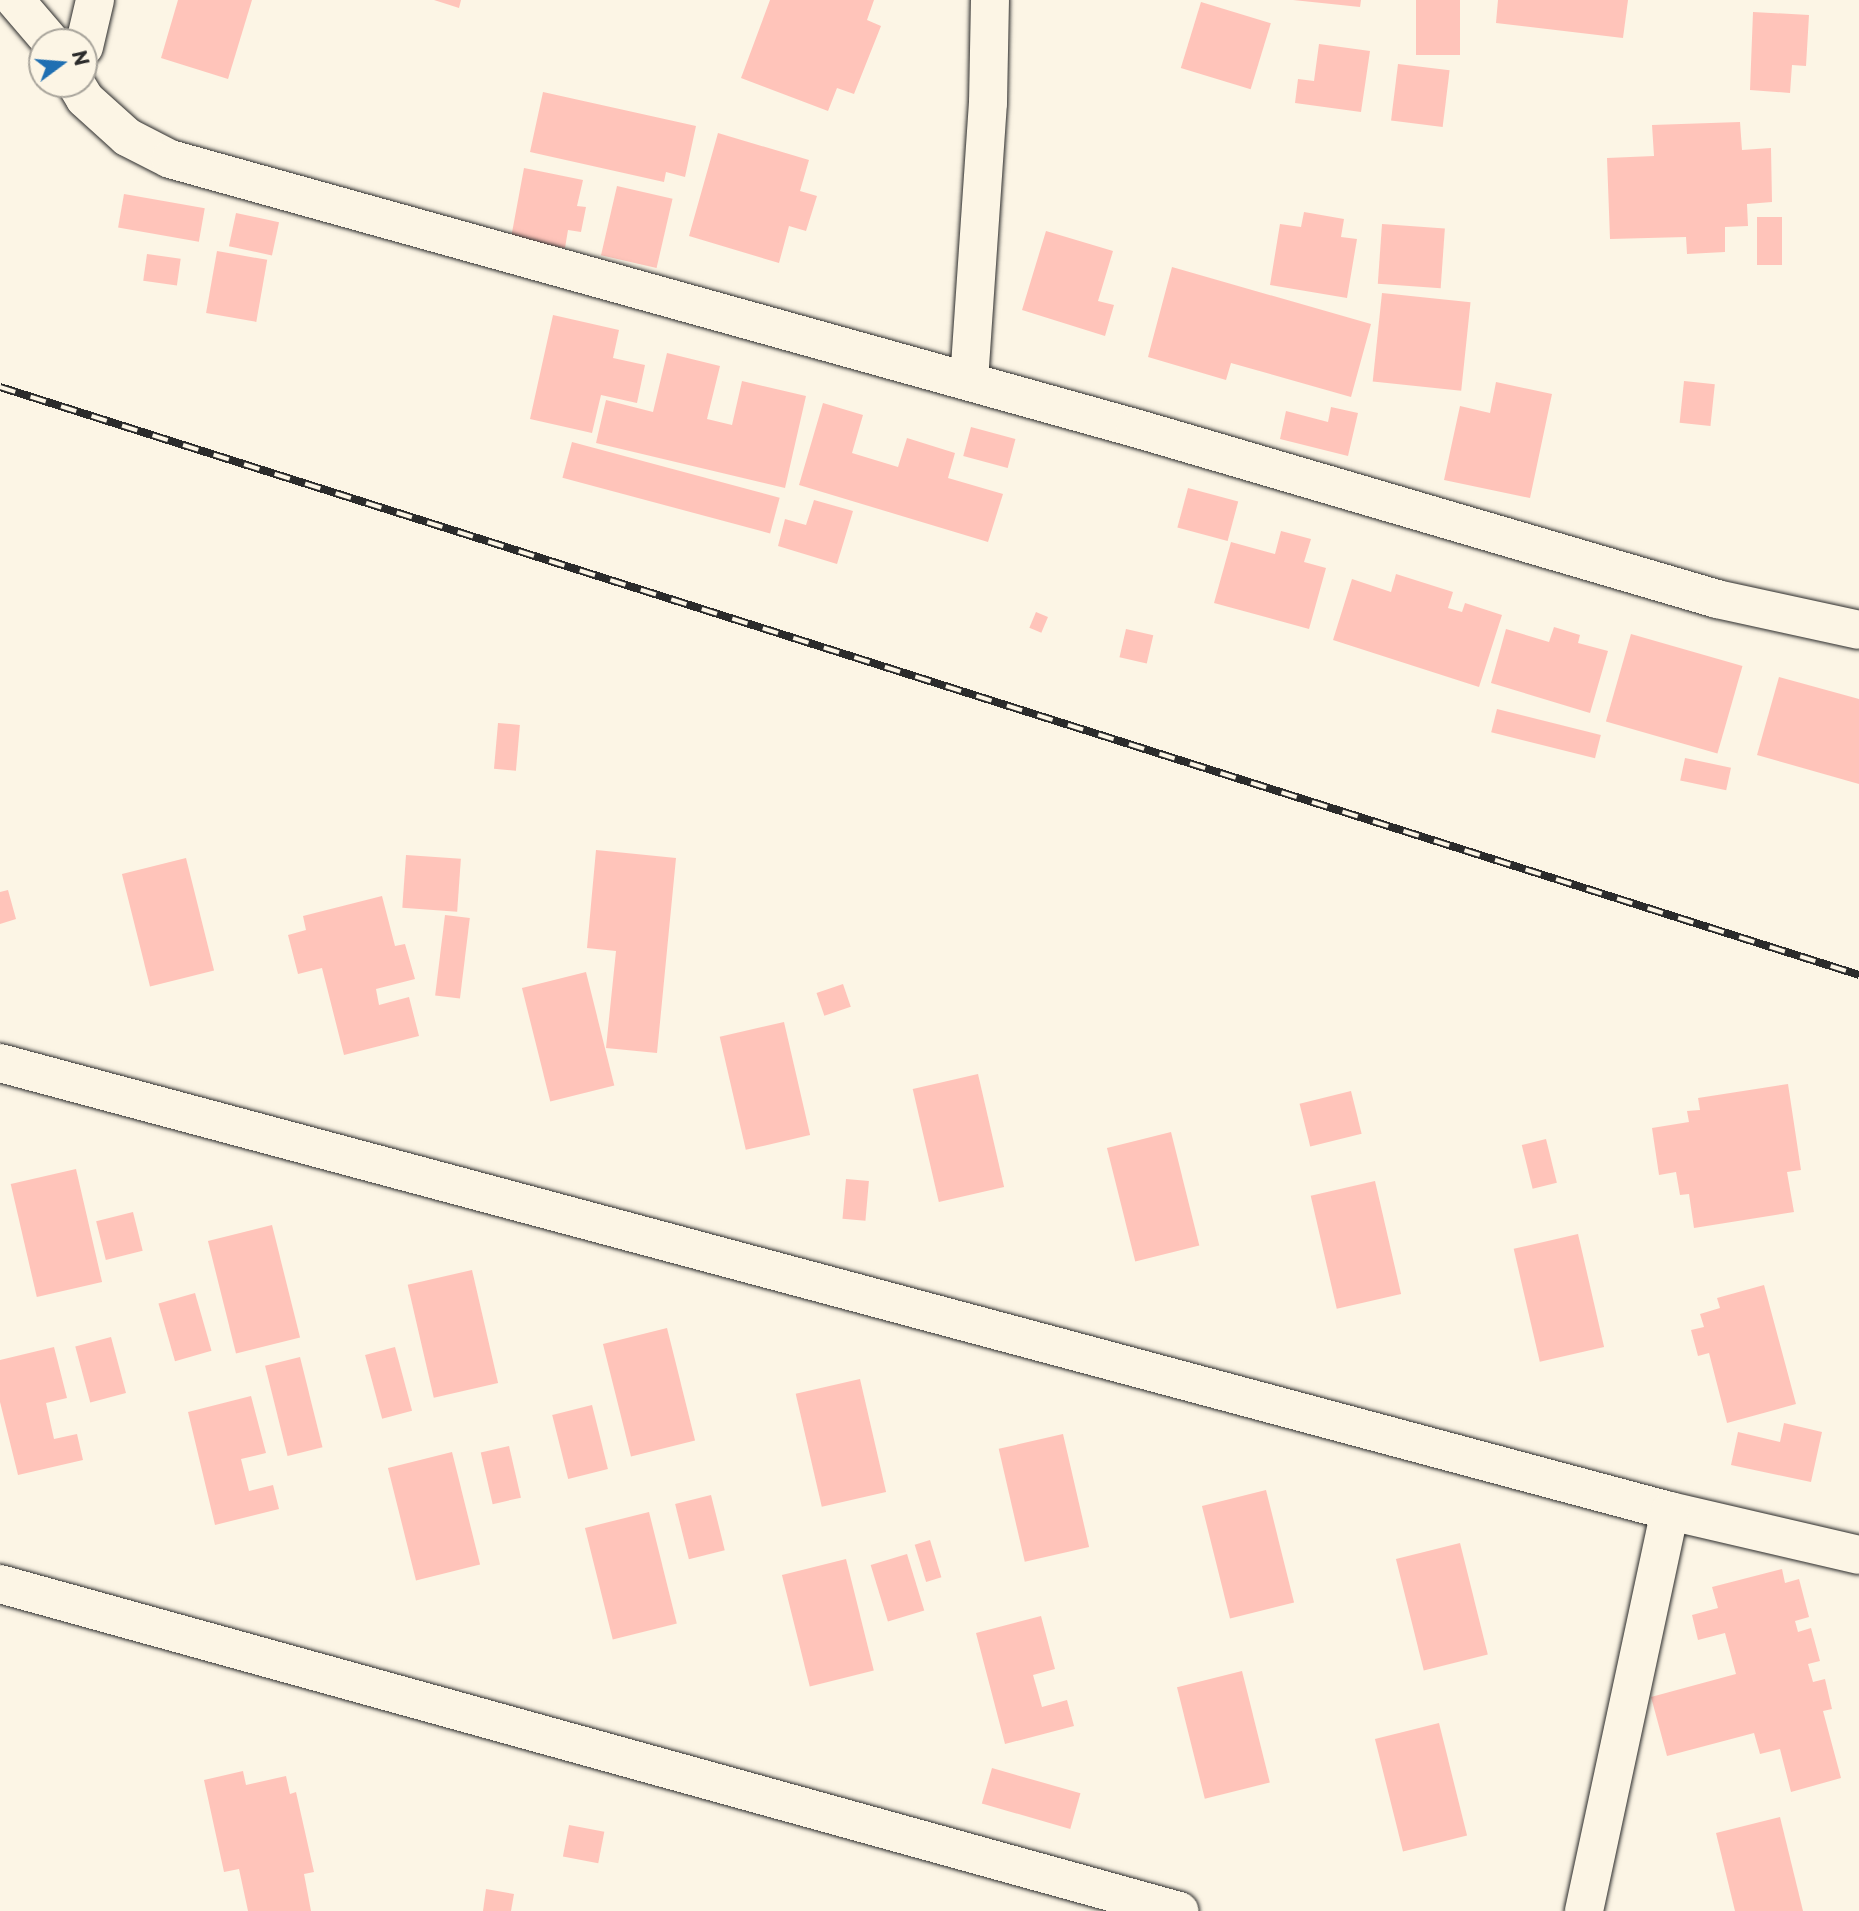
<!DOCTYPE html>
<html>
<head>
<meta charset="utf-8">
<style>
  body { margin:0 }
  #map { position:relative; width:1859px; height:1911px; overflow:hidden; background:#fcf5e5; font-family:"Playpen Sans",sans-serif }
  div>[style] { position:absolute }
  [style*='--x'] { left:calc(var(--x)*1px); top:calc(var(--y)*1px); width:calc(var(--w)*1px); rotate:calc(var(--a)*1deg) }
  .building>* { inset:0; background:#ffc4ba; transform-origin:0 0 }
  .roads { filter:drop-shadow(0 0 2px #2b2b2b) drop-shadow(0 0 2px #2b2b2b) }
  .street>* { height:38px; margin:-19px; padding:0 19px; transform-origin:19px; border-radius:19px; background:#fcf5e5 }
  .rail>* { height:8px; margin-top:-4px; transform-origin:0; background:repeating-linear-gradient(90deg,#fcf5e5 0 16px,#2b2b2b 0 32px); box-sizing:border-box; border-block:2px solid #2b2b2b }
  span { translate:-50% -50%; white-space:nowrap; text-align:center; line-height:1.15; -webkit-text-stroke:7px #fcf5e5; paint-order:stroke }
  .north { position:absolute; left:28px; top:28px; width:70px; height:70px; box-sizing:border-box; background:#fcf5e5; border:2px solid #a8a49b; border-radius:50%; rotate:74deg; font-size:19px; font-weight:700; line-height:28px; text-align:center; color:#2b2b2b }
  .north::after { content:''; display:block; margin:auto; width:24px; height:32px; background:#1f6fb2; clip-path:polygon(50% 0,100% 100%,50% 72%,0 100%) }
</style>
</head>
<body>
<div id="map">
  <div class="building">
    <div style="clip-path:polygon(178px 0,252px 0,228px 79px,161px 58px)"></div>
    <div style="clip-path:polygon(434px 0,461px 0,459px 8px)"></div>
    <div style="clip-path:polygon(770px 0,874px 0,867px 20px,881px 26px,854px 94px,837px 88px,828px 111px,741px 78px)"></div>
    <div style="clip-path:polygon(1293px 0,1361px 0,1360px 7px)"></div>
    <div style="left:1416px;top:0;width:44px;height:55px"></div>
    <div style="clip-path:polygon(1498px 0,1628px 0,1623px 38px,1496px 23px)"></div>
    <div style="left:1201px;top:2px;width:73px;height:69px;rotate:17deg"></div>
    <div style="clip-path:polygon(1753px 12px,1809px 15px,1806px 66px,1792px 65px,1790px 93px,1750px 90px)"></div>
    <div style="clip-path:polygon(1319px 44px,1370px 51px,1361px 112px,1295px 103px,1298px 79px,1314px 81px)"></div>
    <div style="left:1398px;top:64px;width:52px;height:57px;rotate:7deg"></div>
    <div style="clip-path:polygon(543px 92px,696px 126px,685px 177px,666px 172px,664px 182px,530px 152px)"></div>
    <div style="clip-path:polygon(1740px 122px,1742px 150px,1771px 148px,1772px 202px,1747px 204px,1748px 226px,1725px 227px,1725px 252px,1687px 254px,1686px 237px,1610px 239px,1607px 158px,1654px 156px,1652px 125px)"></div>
    <div style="clip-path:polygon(718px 133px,809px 160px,800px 191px,817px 196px,806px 231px,789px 226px,779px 263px,689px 236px)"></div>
    <div style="clip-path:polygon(524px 168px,583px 180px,577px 206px,586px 207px,581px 232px,568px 230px,565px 248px,511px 238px)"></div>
    <div style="left:617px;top:186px;width:57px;height:71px;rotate:13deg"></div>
    <div style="left:124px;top:194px;width:82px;height:34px;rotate:10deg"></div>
    <div style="clip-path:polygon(1304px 212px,1344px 219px,1341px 237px,1357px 239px,1347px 298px,1270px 285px,1280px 224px,1301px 227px)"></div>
    <div style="left:236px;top:213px;width:44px;height:34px;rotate:12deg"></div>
    <div style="left:1757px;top:217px;width:25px;height:48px"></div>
    <div style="left:1382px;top:224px;width:63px;height:60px;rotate:4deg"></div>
    <div style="clip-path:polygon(1046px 231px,1113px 251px,1098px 301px,1114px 305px,1105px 336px,1022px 310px)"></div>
    <div style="left:217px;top:251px;width:51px;height:63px;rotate:10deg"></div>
    <div style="left:147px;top:254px;width:34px;height:27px;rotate:8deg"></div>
    <div style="clip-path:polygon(1172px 267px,1371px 324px,1351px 397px,1231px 363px,1226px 380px,1148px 357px)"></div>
    <div style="left:1382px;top:293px;width:89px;height:89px;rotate:6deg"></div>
    <div style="clip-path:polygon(553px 315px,619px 330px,613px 358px,645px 365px,637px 403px,601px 395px,592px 433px,530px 419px)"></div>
    <div style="clip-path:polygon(667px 353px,720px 366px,707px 419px,732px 425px,742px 381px,806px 396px,785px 488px,596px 443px,606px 400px,653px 412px)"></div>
    <div style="left:1684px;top:381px;width:31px;height:42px;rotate:6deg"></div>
    <div style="clip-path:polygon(1496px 382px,1552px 394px,1530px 498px,1444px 480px,1460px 406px,1490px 413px)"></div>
    <div style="clip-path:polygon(823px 403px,863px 415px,852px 453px,898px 467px,907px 438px,955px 453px,948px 478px,1003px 494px,988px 542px,799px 485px)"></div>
    <div style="clip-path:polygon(1331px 407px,1358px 413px,1348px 456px,1280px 439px,1286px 411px,1328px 422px)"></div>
    <div style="left:971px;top:427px;width:46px;height:30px;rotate:15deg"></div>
    <div style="left:572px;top:442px;width:215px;height:37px;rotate:15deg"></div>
    <div style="left:1188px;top:488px;width:52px;height:41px;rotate:15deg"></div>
    <div style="clip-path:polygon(814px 500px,853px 511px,837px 564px,778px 546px,785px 519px,806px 525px)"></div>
    <div style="clip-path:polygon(1281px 531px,1311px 539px,1304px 562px,1326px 568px,1309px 629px,1214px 603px,1231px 542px,1275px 554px)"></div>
    <div style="clip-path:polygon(1396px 574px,1453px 592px,1448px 608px,1462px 612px,1465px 603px,1502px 615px,1479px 687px,1333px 640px,1352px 579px,1391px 592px)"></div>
    <div style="left:1036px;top:612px;width:13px;height:17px;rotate:23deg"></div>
    <div style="clip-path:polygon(1554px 627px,1580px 635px,1578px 643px,1608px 651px,1590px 713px,1491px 683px,1506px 629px,1549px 642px)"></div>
    <div style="left:1126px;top:629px;width:28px;height:29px;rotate:13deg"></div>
    <div style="left:1631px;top:634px;width:116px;height:91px;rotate:16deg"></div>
    <div style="clip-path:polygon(1779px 677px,1859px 699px,1859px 784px,1757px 755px)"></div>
    <div style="left:1497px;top:709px;width:107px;height:24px;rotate:14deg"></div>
    <div style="left:498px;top:723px;width:22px;height:46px;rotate:5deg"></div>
    <div style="left:1685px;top:758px;width:47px;height:23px;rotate:12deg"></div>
    <div style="clip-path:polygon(596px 850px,676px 858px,657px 1053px,606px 1048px,616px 951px,587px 948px)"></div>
    <div style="left:406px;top:855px;width:55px;height:53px;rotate:4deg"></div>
    <div style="left:186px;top:858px;width:116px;height:66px;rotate:76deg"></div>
    <div style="clip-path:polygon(8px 890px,16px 919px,0 924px,0 892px)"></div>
    <div style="clip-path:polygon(382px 896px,395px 946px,405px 944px,415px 979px,376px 989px,379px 1005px,409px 997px,419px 1036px,344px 1055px,322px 968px,298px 974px,288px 935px,306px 930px,303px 916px)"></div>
    <div style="left:445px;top:915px;width:25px;height:81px;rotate:7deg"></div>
    <div style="left:586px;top:972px;width:117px;height:66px;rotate:76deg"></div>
    <div style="left:843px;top:984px;width:24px;height:28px;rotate:71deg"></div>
    <div style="left:784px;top:1022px;width:116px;height:66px;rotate:77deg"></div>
    <div style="left:978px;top:1074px;width:116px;height:67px;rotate:77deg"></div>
    <div style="clip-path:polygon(1788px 1084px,1801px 1170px,1787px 1172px,1794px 1212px,1694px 1228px,1689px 1194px,1680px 1195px,1676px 1172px,1659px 1175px,1652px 1128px,1689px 1122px,1687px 1111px,1700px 1110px,1698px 1098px)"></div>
    <div style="left:1351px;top:1091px;width:44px;height:53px;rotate:76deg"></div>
    <div style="left:1171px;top:1132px;width:117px;height:66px;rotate:76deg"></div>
    <div style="left:1546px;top:1139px;width:45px;height:25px;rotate:76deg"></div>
    <div style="left:76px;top:1169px;width:116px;height:67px;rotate:77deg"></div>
    <div style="left:846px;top:1179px;width:23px;height:40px;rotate:5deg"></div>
    <div style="left:1375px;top:1181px;width:116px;height:66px;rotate:77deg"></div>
    <div style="left:133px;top:1212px;width:40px;height:38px;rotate:76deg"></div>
    <div style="left:272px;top:1225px;width:116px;height:66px;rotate:76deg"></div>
    <div style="left:1578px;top:1234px;width:116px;height:66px;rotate:77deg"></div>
    <div style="left:472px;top:1270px;width:116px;height:66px;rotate:77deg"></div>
    <div style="clip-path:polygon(1764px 1285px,1796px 1404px,1727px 1423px,1709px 1353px,1698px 1356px,1691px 1330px,1704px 1327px,1700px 1314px,1720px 1308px,1717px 1298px)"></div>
    <div style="left:195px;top:1293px;width:60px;height:38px;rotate:74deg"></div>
    <div style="left:667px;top:1328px;width:116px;height:66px;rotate:76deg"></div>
    <div style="left:111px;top:1337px;width:58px;height:37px;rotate:75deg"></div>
    <div style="clip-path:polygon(54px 1347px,67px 1398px,46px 1403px,54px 1439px,77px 1434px,83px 1460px,18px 1475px,0 1402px,0 1360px)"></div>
    <div style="left:395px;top:1347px;width:66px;height:31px;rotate:75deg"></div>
    <div style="left:300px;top:1357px;width:93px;height:36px;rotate:76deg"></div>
    <div style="left:860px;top:1379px;width:116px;height:66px;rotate:77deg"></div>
    <div style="clip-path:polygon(251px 1396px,266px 1453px,241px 1459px,249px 1491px,273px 1485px,279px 1509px,215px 1525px,188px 1412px)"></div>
    <div style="left:592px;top:1405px;width:66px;height:41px;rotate:76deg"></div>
    <div style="clip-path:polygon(1784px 1423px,1822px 1432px,1811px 1482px,1731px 1465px,1738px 1432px,1780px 1442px)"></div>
    <div style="left:1063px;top:1434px;width:116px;height:66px;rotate:77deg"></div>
    <div style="left:509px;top:1446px;width:53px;height:29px;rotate:77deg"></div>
    <div style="left:452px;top:1452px;width:116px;height:66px;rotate:76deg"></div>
    <div style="left:1266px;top:1490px;width:116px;height:66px;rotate:76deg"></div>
    <div style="left:711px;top:1495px;width:57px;height:37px;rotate:76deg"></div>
    <div style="left:649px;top:1512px;width:115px;height:66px;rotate:76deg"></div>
    <div style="left:930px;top:1540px;width:39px;height:16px;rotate:73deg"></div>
    <div style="left:1460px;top:1543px;width:115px;height:66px;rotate:76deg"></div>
    <div style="left:907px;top:1554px;width:59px;height:38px;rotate:73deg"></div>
    <div style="left:846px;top:1559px;width:115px;height:66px;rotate:76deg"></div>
    <div style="clip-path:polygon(1782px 1569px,1785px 1583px,1799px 1579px,1809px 1617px,1795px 1621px,1798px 1632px,1811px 1628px,1820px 1661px,1808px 1664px,1813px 1682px,1825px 1679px,1832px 1709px,1823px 1711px,1841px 1778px,1791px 1792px,1780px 1749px,1760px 1754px,1754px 1733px,1667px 1756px,1651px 1697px,1736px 1674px,1725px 1633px,1698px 1640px,1692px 1615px,1718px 1608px,1712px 1587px)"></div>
    <div style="clip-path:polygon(1041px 1616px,1055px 1669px,1033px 1675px,1042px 1707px,1067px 1700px,1074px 1726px,1005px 1744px,976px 1633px)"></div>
    <div style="left:1242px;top:1671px;width:115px;height:67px;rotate:76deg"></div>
    <div style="left:1439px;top:1723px;width:116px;height:66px;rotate:76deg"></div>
    <div style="left:992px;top:1768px;width:92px;height:37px;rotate:16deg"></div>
    <div style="clip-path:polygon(243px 1771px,246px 1785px,286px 1776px,290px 1794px,296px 1792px,314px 1872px,304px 1874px,311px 1911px,248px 1911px,239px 1869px,224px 1872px,204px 1780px)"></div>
    <div style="clip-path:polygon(1780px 1817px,1803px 1911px,1735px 1911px,1716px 1833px)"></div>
    <div style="left:569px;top:1825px;width:36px;height:32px;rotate:11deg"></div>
    <div style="clip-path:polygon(486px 1889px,514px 1894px,511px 1911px,483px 1911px)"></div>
  </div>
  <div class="roads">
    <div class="street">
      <div style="--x:15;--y:0;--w:55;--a:49.4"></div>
      <div style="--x:84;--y:47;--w:48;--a:-76.8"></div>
      <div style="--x:76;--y:84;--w:17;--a:59"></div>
      <div style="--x:85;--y:99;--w:57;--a:42.1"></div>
      <div style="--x:127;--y:137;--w:48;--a:27.1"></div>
      <div style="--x:170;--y:159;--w:1002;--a:15.58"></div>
      <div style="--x:1135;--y:428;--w:607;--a:16.37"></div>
      <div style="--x:1717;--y:599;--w:145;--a:12.3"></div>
      <div style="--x:969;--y:381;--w:279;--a:-86.1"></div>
      <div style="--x:988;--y:103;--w:103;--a:-88.9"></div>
      <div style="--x:0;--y:1063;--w:1729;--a:15.02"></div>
      <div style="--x:1670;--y:1511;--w:194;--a:13.1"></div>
      <div style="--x:0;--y:1584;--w:1224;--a:15.5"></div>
      <div style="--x:1584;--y:1911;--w:409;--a:-77.9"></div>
    </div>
  </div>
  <div class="rail">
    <div style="--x:0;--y:387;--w:1950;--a:17.55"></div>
  </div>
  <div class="north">N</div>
</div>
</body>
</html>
